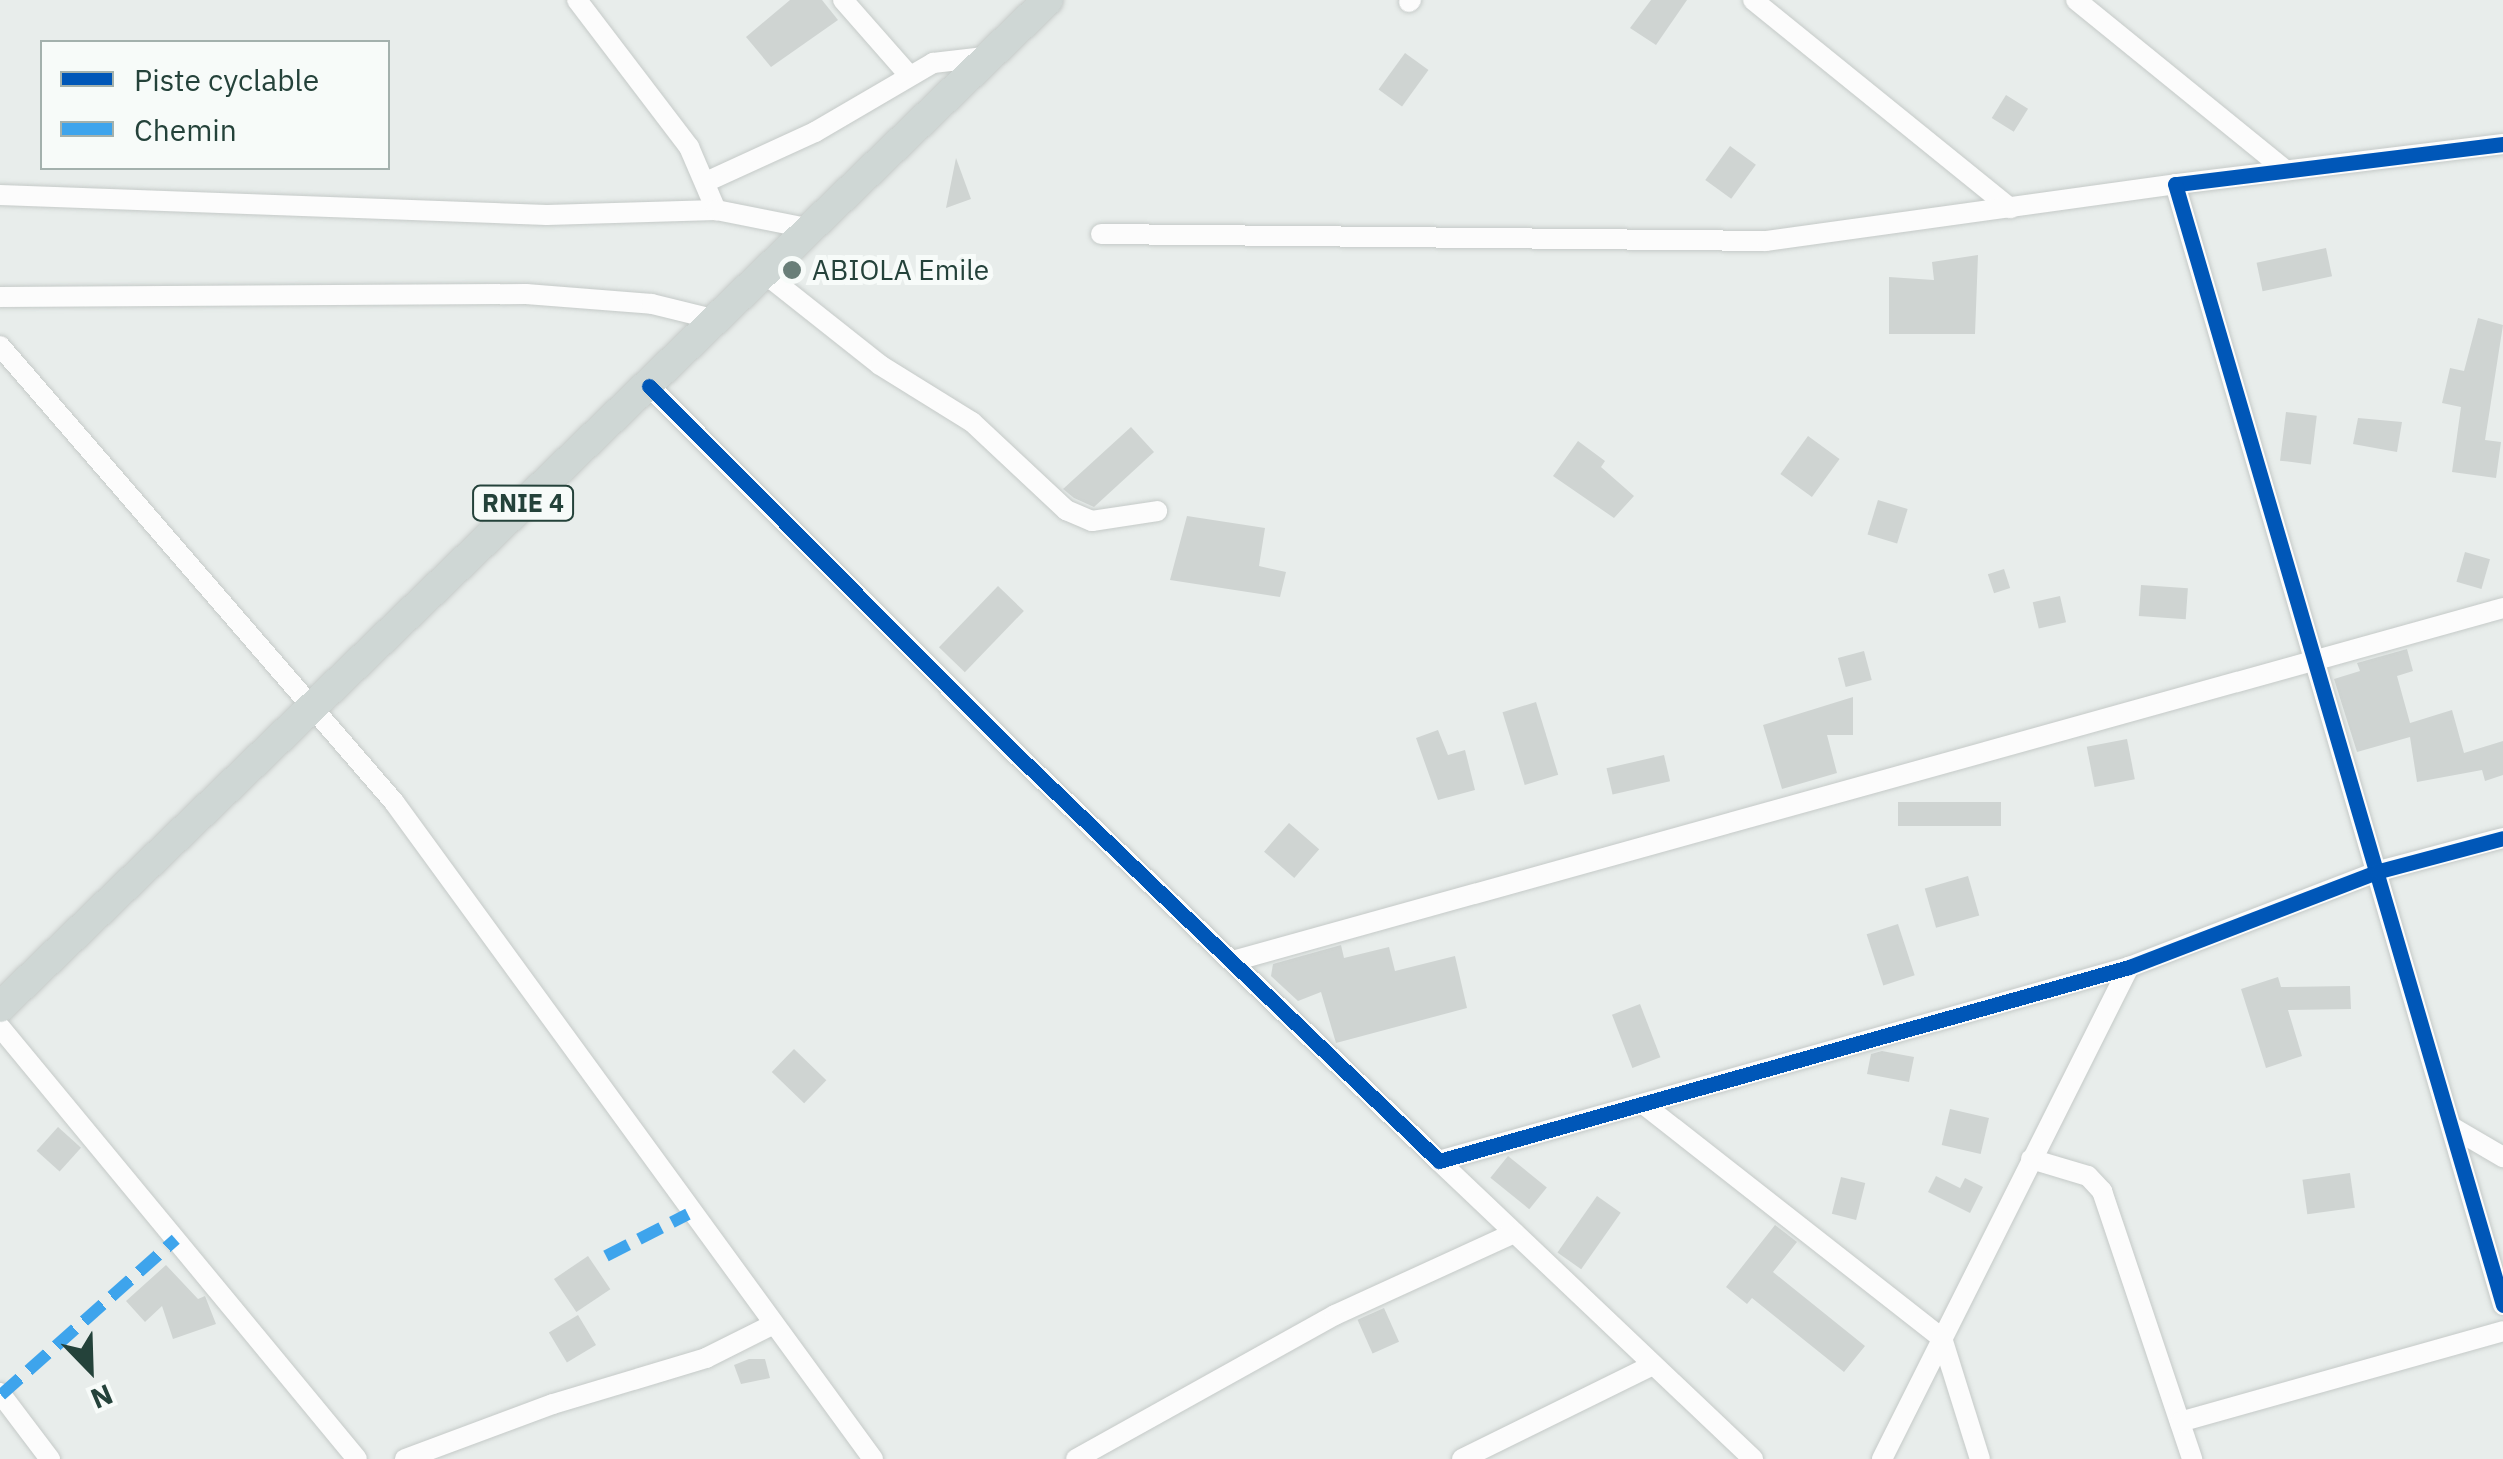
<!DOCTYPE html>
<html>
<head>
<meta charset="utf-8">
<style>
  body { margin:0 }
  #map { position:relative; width:2503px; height:1459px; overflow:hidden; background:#e8edeb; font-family:"IBM Plex Sans",sans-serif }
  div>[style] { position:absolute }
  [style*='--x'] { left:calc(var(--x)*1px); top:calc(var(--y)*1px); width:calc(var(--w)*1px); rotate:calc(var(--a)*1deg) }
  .building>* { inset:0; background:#cfd4d2; transform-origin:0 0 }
  .roads { filter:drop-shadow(0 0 2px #c5cac8) drop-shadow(0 0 2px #c5cac8) }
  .minor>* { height:20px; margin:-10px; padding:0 10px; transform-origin:10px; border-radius:10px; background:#fcfcfc }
  .primary>* { height:30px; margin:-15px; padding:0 15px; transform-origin:15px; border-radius:15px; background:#cfd7d5 }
  .quiet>* { height:12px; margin-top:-6px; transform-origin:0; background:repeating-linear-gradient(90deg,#3ea4ec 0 25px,transparent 0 37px) }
  .cycleway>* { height:15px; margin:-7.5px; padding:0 7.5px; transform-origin:7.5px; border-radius:7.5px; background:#0057b8 }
  .dots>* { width:28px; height:28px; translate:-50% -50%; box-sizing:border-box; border:5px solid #f7fbf9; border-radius:50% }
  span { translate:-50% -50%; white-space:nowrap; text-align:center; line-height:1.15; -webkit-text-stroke:10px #f7fbf9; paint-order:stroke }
  .shield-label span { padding:2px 8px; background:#f7fbf9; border:2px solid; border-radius:8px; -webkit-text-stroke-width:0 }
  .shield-label { font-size:25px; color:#24423a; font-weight:700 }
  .poi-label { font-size:28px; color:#24423a }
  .left { translate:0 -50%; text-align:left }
  .legend { position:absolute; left:40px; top:40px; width:350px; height:130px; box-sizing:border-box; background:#f7fbf9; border:2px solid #a3b1ad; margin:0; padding:12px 18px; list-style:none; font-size:30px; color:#24423a }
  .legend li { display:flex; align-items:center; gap:20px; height:50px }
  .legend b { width:50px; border:2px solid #a3b1ad }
  .north { position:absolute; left:40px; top:1319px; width:100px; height:100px; -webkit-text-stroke:8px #f7fbf9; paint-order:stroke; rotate:157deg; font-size:28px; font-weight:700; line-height:40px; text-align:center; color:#24423a }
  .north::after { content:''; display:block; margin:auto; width:35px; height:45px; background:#24423a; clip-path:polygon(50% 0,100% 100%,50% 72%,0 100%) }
</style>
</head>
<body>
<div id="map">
  <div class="building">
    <div style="clip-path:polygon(790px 0,822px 0,838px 20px,771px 67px,746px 37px)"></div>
    <div style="clip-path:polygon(1651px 0,1687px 0,1656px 45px,1630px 28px)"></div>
    <div style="left:1405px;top:53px;width:29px;height:45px;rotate:36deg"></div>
    <div style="left:2006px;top:95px;width:26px;height:27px;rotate:32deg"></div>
    <div style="left:1730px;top:146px;width:32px;height:42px;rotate:36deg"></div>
    <div style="clip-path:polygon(956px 158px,971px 199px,946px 208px)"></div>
    <div style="left:2326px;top:248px;width:29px;height:71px;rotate:78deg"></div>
    <div style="clip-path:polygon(1978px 255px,1975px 334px,1889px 334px,1889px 277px,1934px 280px,1932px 262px)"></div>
    <div style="clip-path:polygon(2478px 318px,2503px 325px,2485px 440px,2501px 442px,2496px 478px,2452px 472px,2461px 407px,2442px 403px,2450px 368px,2464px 371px)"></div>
    <div style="left:2286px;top:412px;width:31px;height:49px;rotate:7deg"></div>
    <div style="clip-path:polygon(2358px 418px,2402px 422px,2397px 452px,2353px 444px)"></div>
    <div style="clip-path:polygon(1131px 427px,1154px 452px,1094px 507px,1074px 498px,1063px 489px)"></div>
    <div style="left:1808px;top:436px;width:39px;height:47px;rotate:36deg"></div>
    <div style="clip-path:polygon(1578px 441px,1605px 461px,1601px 467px,1634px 496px,1614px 518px,1553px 476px)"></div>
    <div style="left:1878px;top:500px;width:31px;height:36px;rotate:17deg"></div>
    <div style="clip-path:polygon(1187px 516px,1265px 528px,1259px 566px,1286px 572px,1280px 597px,1170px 580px)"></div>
    <div style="left:2465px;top:552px;width:26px;height:31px;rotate:16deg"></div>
    <div style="left:2004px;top:569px;width:20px;height:17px;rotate:72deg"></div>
    <div style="left:2141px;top:585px;width:47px;height:31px;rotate:4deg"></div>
    <div style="left:998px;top:586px;width:36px;height:85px;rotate:44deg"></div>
    <div style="left:2060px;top:596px;width:27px;height:28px;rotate:77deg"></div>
    <div style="clip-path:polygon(2407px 649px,2413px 671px,2397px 676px,2410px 723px,2452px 710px,2464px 753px,2503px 741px,2503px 775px,2485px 781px,2482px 770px,2417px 782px,2410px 737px,2357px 752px,2334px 679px,2360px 671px,2357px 663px)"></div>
    <div style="left:1864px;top:651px;width:30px;height:27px;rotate:75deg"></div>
    <div style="clip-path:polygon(1853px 697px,1853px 735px,1827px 735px,1837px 773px,1782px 789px,1763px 725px)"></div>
    <div style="left:1536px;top:702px;width:76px;height:35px;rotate:73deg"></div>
    <div style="clip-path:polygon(1438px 730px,1448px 755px,1465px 750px,1475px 790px,1438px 800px,1416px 738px)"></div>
    <div style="left:2127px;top:739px;width:41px;height:41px;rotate:79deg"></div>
    <div style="left:1664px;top:755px;width:27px;height:59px;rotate:77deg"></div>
    <div style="left:2001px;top:802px;width:24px;height:103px;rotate:90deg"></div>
    <div style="left:1289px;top:823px;width:40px;height:38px;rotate:41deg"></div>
    <div style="left:1968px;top:876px;width:41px;height:45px;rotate:74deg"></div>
    <div style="left:1898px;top:924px;width:54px;height:33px;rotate:72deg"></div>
    <div style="clip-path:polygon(1341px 945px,1344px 958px,1389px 947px,1395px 971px,1455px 956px,1467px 1008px,1336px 1043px,1321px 992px,1298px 1001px,1271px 976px,1273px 964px)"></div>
    <div style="clip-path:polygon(2278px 977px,2281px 987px,2350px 986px,2351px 1009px,2288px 1010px,2302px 1056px,2266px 1068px,2241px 989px)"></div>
    <div style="left:1640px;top:1004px;width:57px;height:30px;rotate:69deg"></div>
    <div style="left:794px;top:1049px;width:45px;height:32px;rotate:44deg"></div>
    <div style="clip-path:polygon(1882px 1051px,1914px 1057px,1909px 1082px,1867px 1074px,1871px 1054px)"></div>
    <div style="left:1950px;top:1109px;width:40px;height:37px;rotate:13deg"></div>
    <div style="left:58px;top:1127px;width:31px;height:32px;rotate:42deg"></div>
    <div style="left:1508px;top:1156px;width:50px;height:28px;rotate:39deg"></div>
    <div style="left:2350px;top:1173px;width:35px;height:48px;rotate:82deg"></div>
    <div style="clip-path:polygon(1936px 1176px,1960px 1188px,1965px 1178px,1983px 1187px,1970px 1213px,1928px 1192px)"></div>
    <div style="left:1841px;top:1177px;width:25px;height:38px;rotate:14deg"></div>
    <div style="left:1597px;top:1196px;width:29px;height:69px;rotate:35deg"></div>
    <div style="clip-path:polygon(1775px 1225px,1797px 1242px,1773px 1272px,1865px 1346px,1844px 1372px,1752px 1298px,1747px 1304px,1726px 1287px)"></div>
    <div style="left:588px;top:1256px;width:40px;height:41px;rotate:56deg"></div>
    <div style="clip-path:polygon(166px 1265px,198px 1299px,205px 1296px,216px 1324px,173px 1339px,162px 1306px,145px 1322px,126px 1301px)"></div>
    <div style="left:1384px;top:1308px;width:37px;height:29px;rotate:66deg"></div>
    <div style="left:578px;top:1315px;width:35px;height:34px;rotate:59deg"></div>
    <div style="clip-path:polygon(749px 1359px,765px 1359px,770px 1378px,741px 1384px,734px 1365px)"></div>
  </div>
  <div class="roads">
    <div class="minor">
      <div style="--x:577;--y:0;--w:185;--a:52.7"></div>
      <div style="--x:689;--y:147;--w:69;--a:66.8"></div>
      <div style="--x:843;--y:0;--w:100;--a:48.7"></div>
      <div style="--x:1753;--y:0;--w:331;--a:39"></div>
      <div style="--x:2076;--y:0;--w:268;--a:39.1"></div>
      <div style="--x:1409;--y:2;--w:3;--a:-45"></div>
      <div style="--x:2503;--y:144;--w:330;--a:173"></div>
      <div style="--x:2175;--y:184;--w:1168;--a:73.69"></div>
      <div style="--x:708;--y:181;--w:118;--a:-24.6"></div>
      <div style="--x:815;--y:132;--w:137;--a:-30.3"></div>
      <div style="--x:933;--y:63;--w:52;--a:-6.6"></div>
      <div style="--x:0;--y:195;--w:547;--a:2.09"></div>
      <div style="--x:547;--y:215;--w:169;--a:-1.7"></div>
      <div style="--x:716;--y:210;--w:98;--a:11.2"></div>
      <div style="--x:1101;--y:234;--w:665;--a:0.6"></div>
      <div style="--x:1766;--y:241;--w:413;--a:-7.9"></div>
      <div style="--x:764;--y:273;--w:148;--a:38.4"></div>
      <div style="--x:880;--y:365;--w:108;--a:31.8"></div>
      <div style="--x:972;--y:422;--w:129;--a:43.1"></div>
      <div style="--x:1066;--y:510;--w:28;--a:23"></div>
      <div style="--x:1092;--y:521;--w:66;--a:-8.7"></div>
      <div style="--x:0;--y:297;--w:526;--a:-0.33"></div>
      <div style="--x:526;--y:294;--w:126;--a:4.5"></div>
      <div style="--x:652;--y:304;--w:67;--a:13.8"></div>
      <div style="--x:0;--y:346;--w:603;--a:49.17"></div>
      <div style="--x:394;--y:802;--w:813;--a:53.91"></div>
      <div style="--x:649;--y:386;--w:518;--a:45.08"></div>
      <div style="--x:1015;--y:753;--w:588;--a:43.9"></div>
      <div style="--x:1439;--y:1161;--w:717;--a:-15.7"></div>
      <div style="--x:2129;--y:967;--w:268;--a:-21"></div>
      <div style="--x:2379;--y:871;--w:128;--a:-14.9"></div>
      <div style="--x:1233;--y:961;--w:1318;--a:-15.53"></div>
      <div style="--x:0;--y:1027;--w:560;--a:50.43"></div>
      <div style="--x:1647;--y:1107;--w:375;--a:38.1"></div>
      <div style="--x:1942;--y:1338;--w:127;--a:72.6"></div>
      <div style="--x:2455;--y:1129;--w:56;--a:30.3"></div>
      <div style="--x:2031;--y:1159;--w:59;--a:16.6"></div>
      <div style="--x:2088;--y:1176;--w:21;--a:47"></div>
      <div style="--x:2102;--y:1191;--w:283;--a:71.4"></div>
      <div style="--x:1439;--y:1161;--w:433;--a:43.5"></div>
      <div style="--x:0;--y:1393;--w:83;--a:52.9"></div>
      <div style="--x:2180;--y:1422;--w:336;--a:-15.7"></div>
      <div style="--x:405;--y:1459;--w:158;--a:-20.4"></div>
      <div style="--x:553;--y:1404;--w:160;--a:-16.7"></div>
      <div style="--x:706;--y:1358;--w:74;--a:-26.6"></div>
      <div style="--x:1076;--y:1459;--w:296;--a:-29.1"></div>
      <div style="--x:1335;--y:1315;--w:197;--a:-24.6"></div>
      <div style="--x:1462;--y:1459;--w:211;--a:-26.2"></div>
      <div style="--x:1882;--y:1459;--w:551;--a:-63.34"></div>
    </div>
    <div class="primary">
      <div style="--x:0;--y:1007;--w:1453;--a:-43.86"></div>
    </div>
  </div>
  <div class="quiet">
    <div style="--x:606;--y:1256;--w:92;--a:-27.1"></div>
    <div style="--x:1;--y:1395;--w:234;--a:-41.7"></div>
  </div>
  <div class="cycleway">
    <div style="--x:2503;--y:144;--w:330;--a:173"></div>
    <div style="--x:2175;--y:184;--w:1168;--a:73.69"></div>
    <div style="--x:649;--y:386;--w:518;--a:45.08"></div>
    <div style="--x:1015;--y:753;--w:588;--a:43.9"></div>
    <div style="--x:1439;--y:1161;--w:717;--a:-15.7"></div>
    <div style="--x:2129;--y:967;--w:268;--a:-21"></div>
    <div style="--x:2379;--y:871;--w:128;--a:-14.9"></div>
  </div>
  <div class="dots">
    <div style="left:792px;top:270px;background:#697e78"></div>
  </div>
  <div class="shield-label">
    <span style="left:523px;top:503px">RNIE 4</span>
  </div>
  <div class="poi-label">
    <span class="left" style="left:812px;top:270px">ABIOLA Emile</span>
  </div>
  <ul class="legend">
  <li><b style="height:12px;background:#0057b8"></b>Piste cyclable</li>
  <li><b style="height:12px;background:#3ea4ec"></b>Chemin</li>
  </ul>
  <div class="north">N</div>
</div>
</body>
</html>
